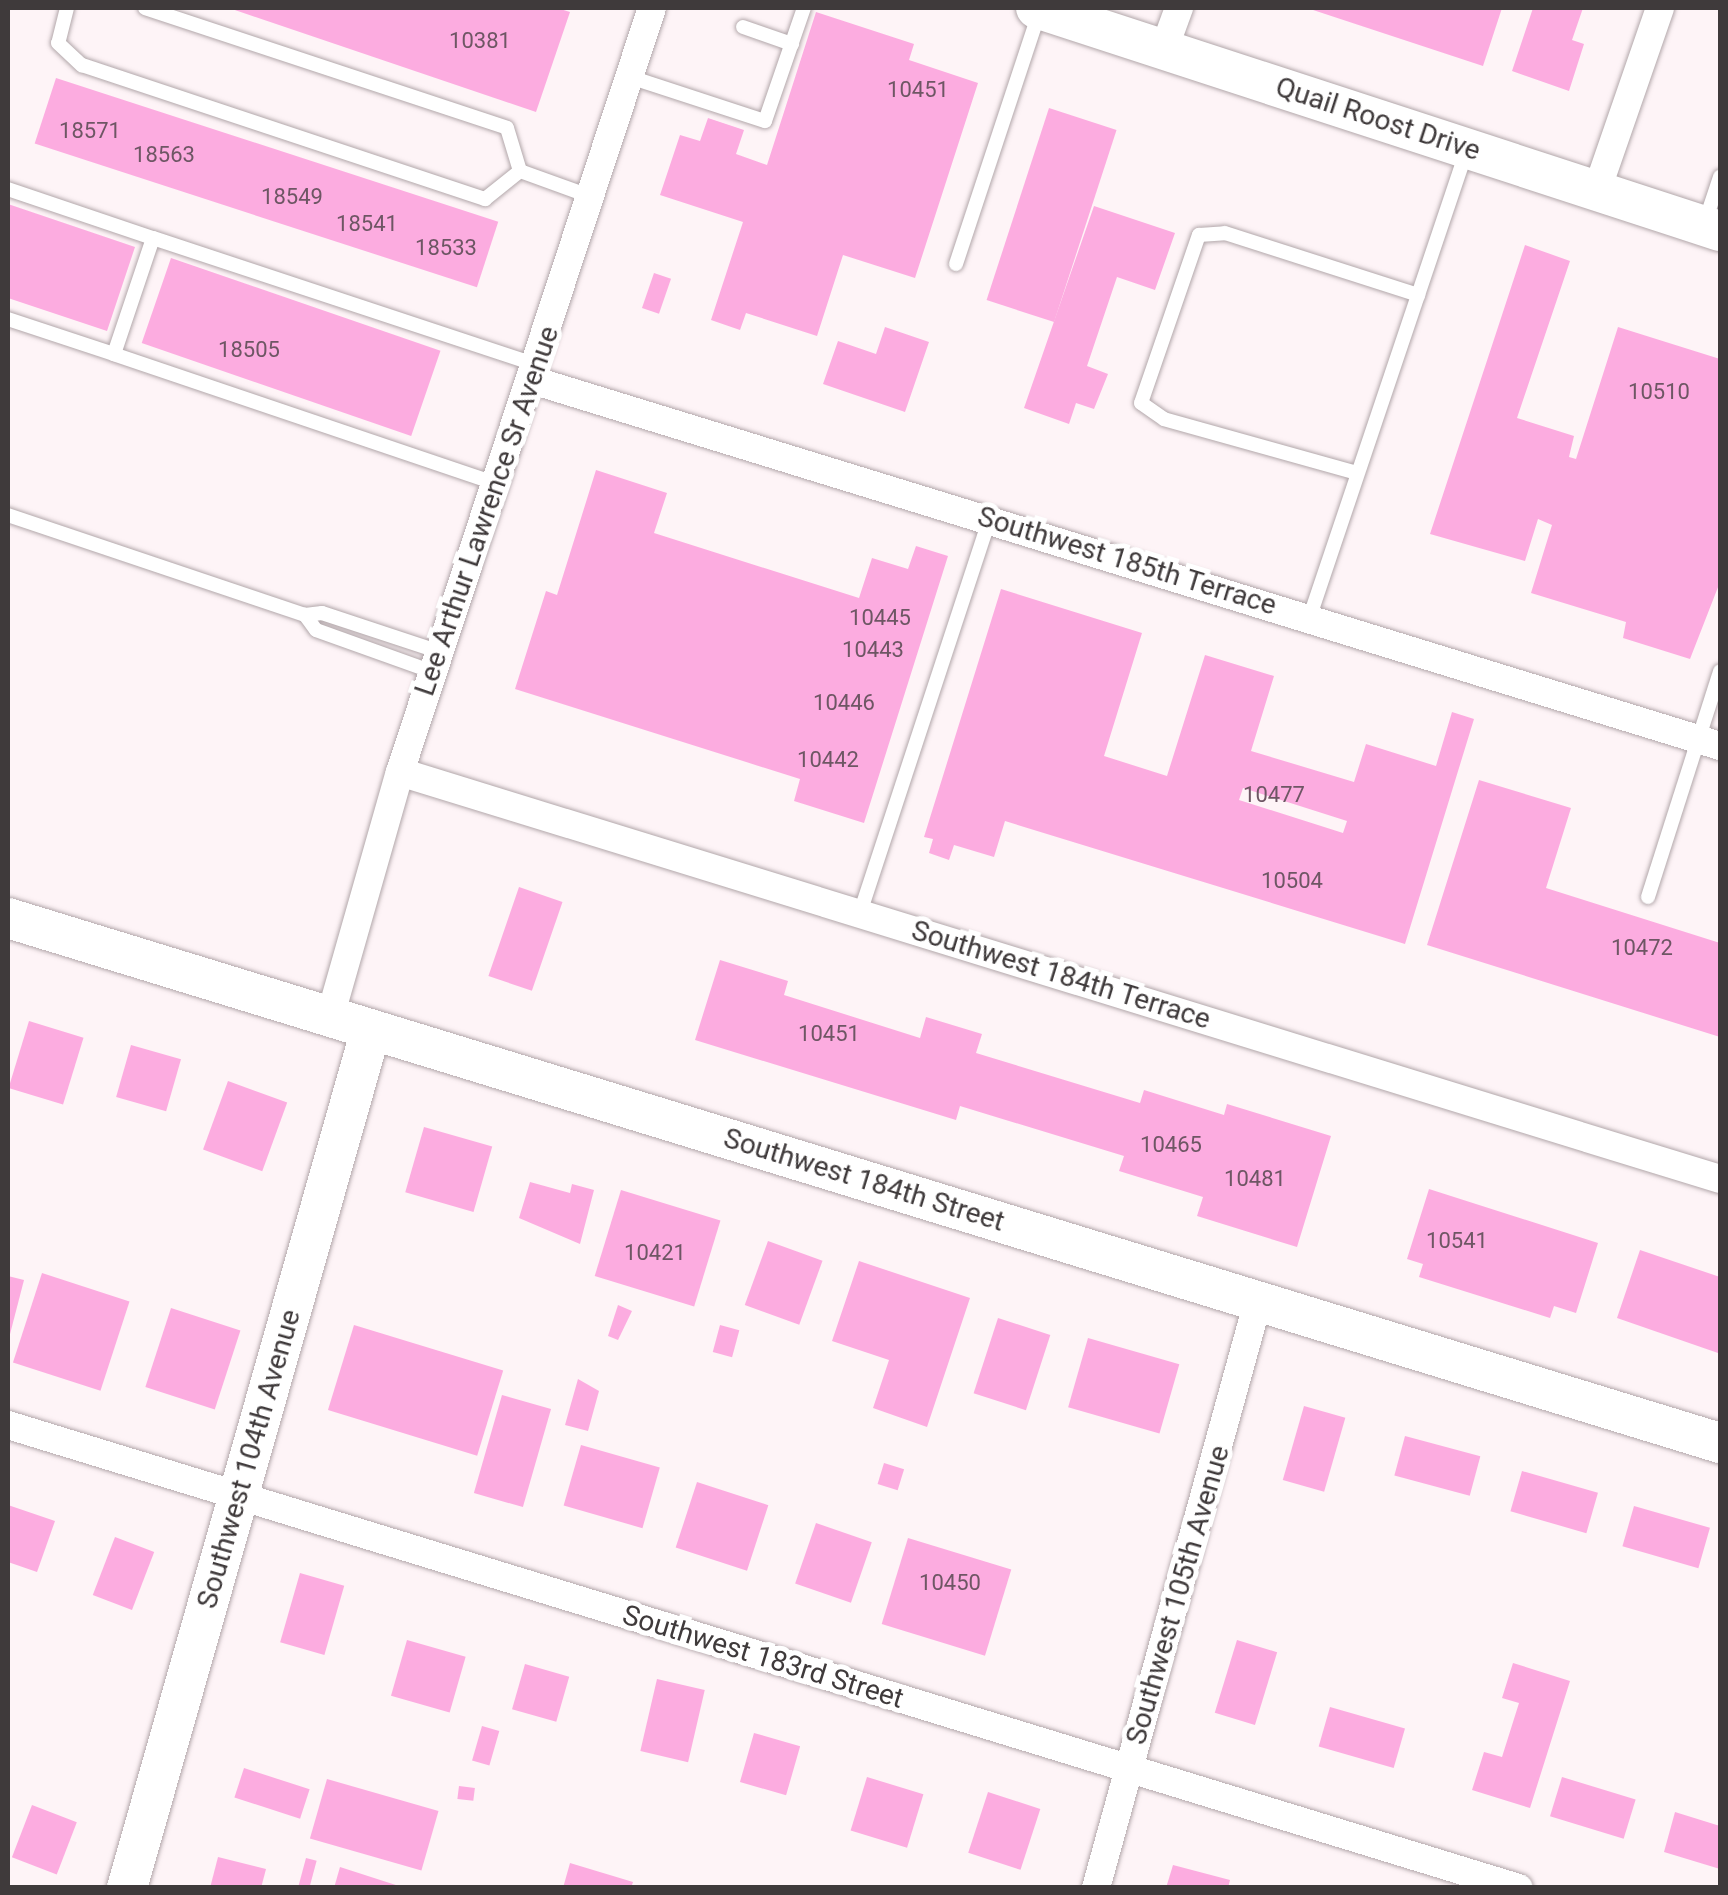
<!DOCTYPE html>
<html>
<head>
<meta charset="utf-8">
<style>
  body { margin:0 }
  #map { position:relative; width:1728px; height:1895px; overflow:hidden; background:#fef4f7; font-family:Roboto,sans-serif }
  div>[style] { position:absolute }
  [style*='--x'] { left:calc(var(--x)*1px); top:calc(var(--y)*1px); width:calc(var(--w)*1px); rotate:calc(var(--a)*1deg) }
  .building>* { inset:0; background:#fcace0; transform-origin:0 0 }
  .roads { filter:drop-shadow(0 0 2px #b2a7aa) drop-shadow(0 0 2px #b2a7aa) }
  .lane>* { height:14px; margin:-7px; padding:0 7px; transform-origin:7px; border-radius:7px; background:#fff }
  .street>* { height:28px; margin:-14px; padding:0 14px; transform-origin:14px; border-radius:14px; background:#fff }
  .secondary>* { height:40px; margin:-20px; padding:0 20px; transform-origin:20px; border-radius:20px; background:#fff }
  span { translate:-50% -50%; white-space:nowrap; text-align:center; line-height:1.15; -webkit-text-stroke:10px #fff; paint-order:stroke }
  .number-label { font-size:22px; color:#6e5664 }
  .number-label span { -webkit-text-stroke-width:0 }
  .street-label { font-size:28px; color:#3f3a3b }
  .frame { position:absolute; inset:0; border:10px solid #3f3a3b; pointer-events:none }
</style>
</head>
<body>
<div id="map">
  <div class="building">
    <div style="clip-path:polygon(229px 8px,557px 8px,570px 12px,536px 112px)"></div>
    <div style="clip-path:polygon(1307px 8px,1502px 8px,1483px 66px)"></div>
    <div style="clip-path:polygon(1533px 8px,1583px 8px,1572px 40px,1584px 44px,1569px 91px,1512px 71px)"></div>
    <div style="clip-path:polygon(816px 12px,914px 44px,909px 60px,978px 83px,915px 278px,843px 255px,817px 336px,746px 313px,740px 330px,711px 320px,743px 222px,660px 195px,680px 135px,700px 141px,708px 118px,744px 130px,736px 154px,767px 165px)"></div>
    <div style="left:56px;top:78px;width:465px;height:69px;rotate:18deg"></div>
    <div style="left:1049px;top:108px;width:71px;height:202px;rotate:18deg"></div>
    <div style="clip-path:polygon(8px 204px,135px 247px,107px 331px,8px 298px)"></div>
    <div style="clip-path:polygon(1094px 206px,1175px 233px,1155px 290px,1117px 277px,1087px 366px,1108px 374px,1094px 409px,1076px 403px,1069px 424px,1024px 408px)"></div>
    <div style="clip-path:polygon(1525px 245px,1570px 261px,1517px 418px,1574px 436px,1569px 457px,1576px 459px,1618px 327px,1720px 359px,1720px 582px,1690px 659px,1623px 638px,1626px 622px,1531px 593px,1552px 525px,1538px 519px,1525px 561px,1430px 534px)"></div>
    <div style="left:171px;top:258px;width:285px;height:90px;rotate:19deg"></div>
    <div style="left:654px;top:273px;width:18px;height:37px;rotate:19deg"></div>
    <div style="clip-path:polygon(885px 327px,929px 342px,905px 412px,823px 384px,838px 341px,876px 354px)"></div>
    <div style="clip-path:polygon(596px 470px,667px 493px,654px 533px,859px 598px,872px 558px,908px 569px,916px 546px,948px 556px,864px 823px,794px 801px,800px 779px,515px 689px,546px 591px,557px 595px)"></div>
    <div style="clip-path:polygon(evenodd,1001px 589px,1142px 633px,1104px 756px,1167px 776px,1205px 655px,1274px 676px,1251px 751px,1354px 782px,1366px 744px,1436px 766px,1452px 712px,1474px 719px,1405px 944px,1005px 821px,994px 857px,954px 845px,949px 860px,929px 853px,933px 839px,924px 837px,1001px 589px,1243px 788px,1347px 821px,1343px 833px,1239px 800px,1243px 788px)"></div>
    <div style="clip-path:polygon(1479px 780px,1571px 808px,1546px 888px,1720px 943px,1720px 1037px,1427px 945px)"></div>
    <div style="left:519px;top:887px;width:46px;height:94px;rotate:19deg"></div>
    <div style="clip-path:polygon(720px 960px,788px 981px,784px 995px,920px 1038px,926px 1017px,982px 1034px,976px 1053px,1140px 1103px,1144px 1090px,1224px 1115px,1227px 1104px,1331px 1136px,1297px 1247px,1197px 1216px,1203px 1197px,1119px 1171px,1124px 1156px,960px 1106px,956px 1120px,695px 1040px)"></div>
    <div style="left:29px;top:1021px;width:57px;height:70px;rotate:17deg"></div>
    <div style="left:131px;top:1045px;width:52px;height:54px;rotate:16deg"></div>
    <div style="left:228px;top:1081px;width:63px;height:73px;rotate:20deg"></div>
    <div style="left:424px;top:1127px;width:71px;height:68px;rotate:16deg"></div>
    <div style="clip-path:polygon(530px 1182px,570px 1193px,572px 1184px,594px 1190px,580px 1244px,519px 1218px)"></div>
    <div style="clip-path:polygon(1429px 1189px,1598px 1243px,1576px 1313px,1554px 1306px,1550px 1318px,1419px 1277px,1423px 1264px,1407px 1259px)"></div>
    <div style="left:621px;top:1190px;width:104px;height:90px;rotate:17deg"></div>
    <div style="left:768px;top:1241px;width:58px;height:68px;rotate:20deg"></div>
    <div style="clip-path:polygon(1640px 1250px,1720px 1277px,1718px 1353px,1617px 1318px)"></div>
    <div style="clip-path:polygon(859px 1261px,970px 1298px,927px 1427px,873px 1408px,889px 1360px,832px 1341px)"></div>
    <div style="left:42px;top:1273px;width:92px;height:94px;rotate:18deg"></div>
    <div style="clip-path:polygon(8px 1276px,24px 1280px,9px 1338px,8px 1338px)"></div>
    <div style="clip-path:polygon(618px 1305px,632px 1311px,618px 1340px,608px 1336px)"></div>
    <div style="left:171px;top:1308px;width:73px;height:83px;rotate:18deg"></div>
    <div style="left:998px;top:1318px;width:55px;height:79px;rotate:18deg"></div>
    <div style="left:354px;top:1325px;width:156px;height:89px;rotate:17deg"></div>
    <div style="left:720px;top:1325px;width:20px;height:28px;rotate:15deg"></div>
    <div style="left:1088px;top:1338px;width:95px;height:72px;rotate:16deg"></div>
    <div style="clip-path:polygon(578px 1379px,599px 1391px,588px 1431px,565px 1425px)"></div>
    <div style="left:502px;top:1395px;width:51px;height:102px;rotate:16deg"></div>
    <div style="left:1304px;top:1406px;width:43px;height:77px;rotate:16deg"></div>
    <div style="left:1405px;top:1436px;width:78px;height:41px;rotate:15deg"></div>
    <div style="left:581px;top:1445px;width:82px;height:63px;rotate:16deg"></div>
    <div style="left:884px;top:1463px;width:21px;height:22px;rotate:17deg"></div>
    <div style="left:1522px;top:1471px;width:79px;height:42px;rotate:16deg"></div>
    <div style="left:697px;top:1482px;width:75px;height:69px;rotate:18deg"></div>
    <div style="clip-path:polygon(8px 1505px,55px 1521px,37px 1572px,8px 1562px)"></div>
    <div style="left:1634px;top:1506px;width:79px;height:42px;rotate:16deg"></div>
    <div style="left:816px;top:1523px;width:59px;height:64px;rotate:19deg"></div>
    <div style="left:115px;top:1537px;width:42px;height:62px;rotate:21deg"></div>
    <div style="left:908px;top:1538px;width:108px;height:90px;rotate:17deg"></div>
    <div style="left:300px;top:1573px;width:46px;height:72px;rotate:16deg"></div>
    <div style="left:407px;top:1640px;width:61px;height:58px;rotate:16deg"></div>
    <div style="left:1237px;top:1640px;width:42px;height:76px;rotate:17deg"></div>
    <div style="clip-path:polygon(1513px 1663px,1570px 1681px,1530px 1808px,1472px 1790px,1484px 1752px,1502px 1757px,1519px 1703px,1502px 1698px)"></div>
    <div style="left:525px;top:1664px;width:46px;height:47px;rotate:16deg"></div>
    <div style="left:657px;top:1679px;width:49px;height:74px;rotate:13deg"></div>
    <div style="left:1330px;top:1707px;width:78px;height:41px;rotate:16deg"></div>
    <div style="left:482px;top:1726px;width:18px;height:36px;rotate:16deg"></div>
    <div style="left:754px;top:1733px;width:48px;height:51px;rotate:16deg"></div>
    <div style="left:244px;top:1768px;width:69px;height:31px;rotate:18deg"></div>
    <div style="left:867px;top:1777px;width:59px;height:56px;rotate:17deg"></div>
    <div style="left:1562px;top:1777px;width:77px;height:41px;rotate:17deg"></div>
    <div style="left:327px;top:1779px;width:116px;height:62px;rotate:16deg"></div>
    <div style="left:459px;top:1786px;width:16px;height:13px;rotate:7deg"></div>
    <div style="left:988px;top:1792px;width:55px;height:64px;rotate:18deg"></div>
    <div style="left:32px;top:1805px;width:48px;height:56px;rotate:21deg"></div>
    <div style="clip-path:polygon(1675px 1812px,1720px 1826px,1720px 1869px,1664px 1852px)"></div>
    <div style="clip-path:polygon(218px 1857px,266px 1869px,261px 1888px,210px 1888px)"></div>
    <div style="left:306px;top:1858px;width:11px;height:29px;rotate:15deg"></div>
    <div style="clip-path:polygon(570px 1863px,633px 1882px,631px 1888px,563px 1888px)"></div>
    <div style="clip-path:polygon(1173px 1865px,1230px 1880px,1228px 1888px,1166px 1888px)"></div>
    <div style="clip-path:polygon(340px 1867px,402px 1887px,402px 1888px,334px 1888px)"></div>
  </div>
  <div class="roads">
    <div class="lane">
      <div style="--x:67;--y:8;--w:36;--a:104"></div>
      <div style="--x:58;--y:43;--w:33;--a:43"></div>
      <div style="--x:82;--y:65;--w:425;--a:18.4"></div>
      <div style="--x:485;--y:199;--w:45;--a:-38.7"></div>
      <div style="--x:520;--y:171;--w:77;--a:19.9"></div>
      <div style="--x:145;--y:8;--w:381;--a:18.3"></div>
      <div style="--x:507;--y:128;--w:45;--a:73.2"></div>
      <div style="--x:743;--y:27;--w:52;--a:19.1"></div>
      <div style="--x:630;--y:77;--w:142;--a:18.1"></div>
      <div style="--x:765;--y:121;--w:120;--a:-71"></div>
      <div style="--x:8;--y:189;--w:153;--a:18.7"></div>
      <div style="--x:1704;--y:225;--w:51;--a:-71.6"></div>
      <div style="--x:956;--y:264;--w:264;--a:-71.7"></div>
      <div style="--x:8;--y:319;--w:112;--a:18.3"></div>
      <div style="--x:1357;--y:473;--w:200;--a:-164.4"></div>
      <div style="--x:1164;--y:419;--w:28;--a:-145"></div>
      <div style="--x:1141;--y:403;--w:178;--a:-71"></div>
      <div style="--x:1199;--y:235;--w:26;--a:-4"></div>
      <div style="--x:1225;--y:233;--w:203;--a:17.8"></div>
      <div style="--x:497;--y:484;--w:404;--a:-161.3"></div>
      <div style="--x:114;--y:354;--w:122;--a:-71.4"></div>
      <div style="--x:153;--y:238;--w:404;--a:18.3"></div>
      <div style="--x:8;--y:515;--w:313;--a:18.6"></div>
      <div style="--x:1310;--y:616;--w:489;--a:-71.4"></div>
      <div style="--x:433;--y:672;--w:124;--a:-160.3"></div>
      <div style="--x:316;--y:630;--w:19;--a:-126"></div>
      <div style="--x:305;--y:615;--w:17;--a:-7"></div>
      <div style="--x:322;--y:613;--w:124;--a:18.3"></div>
      <div style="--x:1648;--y:897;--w:237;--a:-72.3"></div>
      <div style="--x:860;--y:913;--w:414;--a:-71.8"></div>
    </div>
    <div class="street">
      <div style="--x:1164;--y:49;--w:44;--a:-69.9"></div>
      <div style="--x:1597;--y:190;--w:193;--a:-70.9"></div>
      <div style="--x:532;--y:380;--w:1243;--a:17.12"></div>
      <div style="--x:400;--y:772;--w:1381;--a:17.14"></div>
      <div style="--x:330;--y:1017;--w:255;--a:-74.1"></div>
      <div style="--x:400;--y:772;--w:804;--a:-71.75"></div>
      <div style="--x:8;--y:1425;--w:1580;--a:17.04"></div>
      <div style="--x:1096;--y:1888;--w:609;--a:-74.57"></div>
    </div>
    <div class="secondary">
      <div style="--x:1036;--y:8;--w:719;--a:18.06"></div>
      <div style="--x:8;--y:918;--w:1791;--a:17.05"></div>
      <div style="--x:127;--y:1888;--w:892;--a:-74.13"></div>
    </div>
  </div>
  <div class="number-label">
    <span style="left:480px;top:41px">10381</span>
    <span style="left:918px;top:90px">10451</span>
    <span style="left:90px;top:131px">18571</span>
    <span style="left:164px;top:155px">18563</span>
    <span style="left:292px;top:197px">18549</span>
    <span style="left:367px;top:224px">18541</span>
    <span style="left:446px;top:248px">18533</span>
    <span style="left:249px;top:350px">18505</span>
    <span style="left:1659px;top:392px">10510</span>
    <span style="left:880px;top:618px">10445</span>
    <span style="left:873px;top:650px">10443</span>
    <span style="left:844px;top:703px">10446</span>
    <span style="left:828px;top:760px">10442</span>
    <span style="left:1274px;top:795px">10477</span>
    <span style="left:1292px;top:881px">10504</span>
    <span style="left:1642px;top:948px">10472</span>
    <span style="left:829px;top:1034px">10451</span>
    <span style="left:1171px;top:1145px">10465</span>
    <span style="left:1255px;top:1179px">10481</span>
    <span style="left:1457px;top:1241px">10541</span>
    <span style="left:655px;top:1253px">10421</span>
    <span style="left:950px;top:1583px">10450</span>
  </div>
  <div class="street-label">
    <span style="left:1378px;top:119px;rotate:18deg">Quail Roost Drive</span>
    <span style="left:487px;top:511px;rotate:-71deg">Lee Arthur Lawrence Sr Avenue</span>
    <span style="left:1127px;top:561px;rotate:17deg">Southwest 185th Terrace</span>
    <span style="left:1061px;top:975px;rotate:17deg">Southwest 184th Terrace</span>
    <span style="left:864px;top:1180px;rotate:17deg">Southwest 184th Street</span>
    <span style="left:249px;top:1459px;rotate:-74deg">Southwest 104th Avenue</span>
    <span style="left:1178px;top:1595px;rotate:-74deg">Southwest 105th Avenue</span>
    <span style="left:763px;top:1657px;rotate:17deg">Southwest 183rd Street</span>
  </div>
  <div class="frame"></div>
</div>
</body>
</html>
